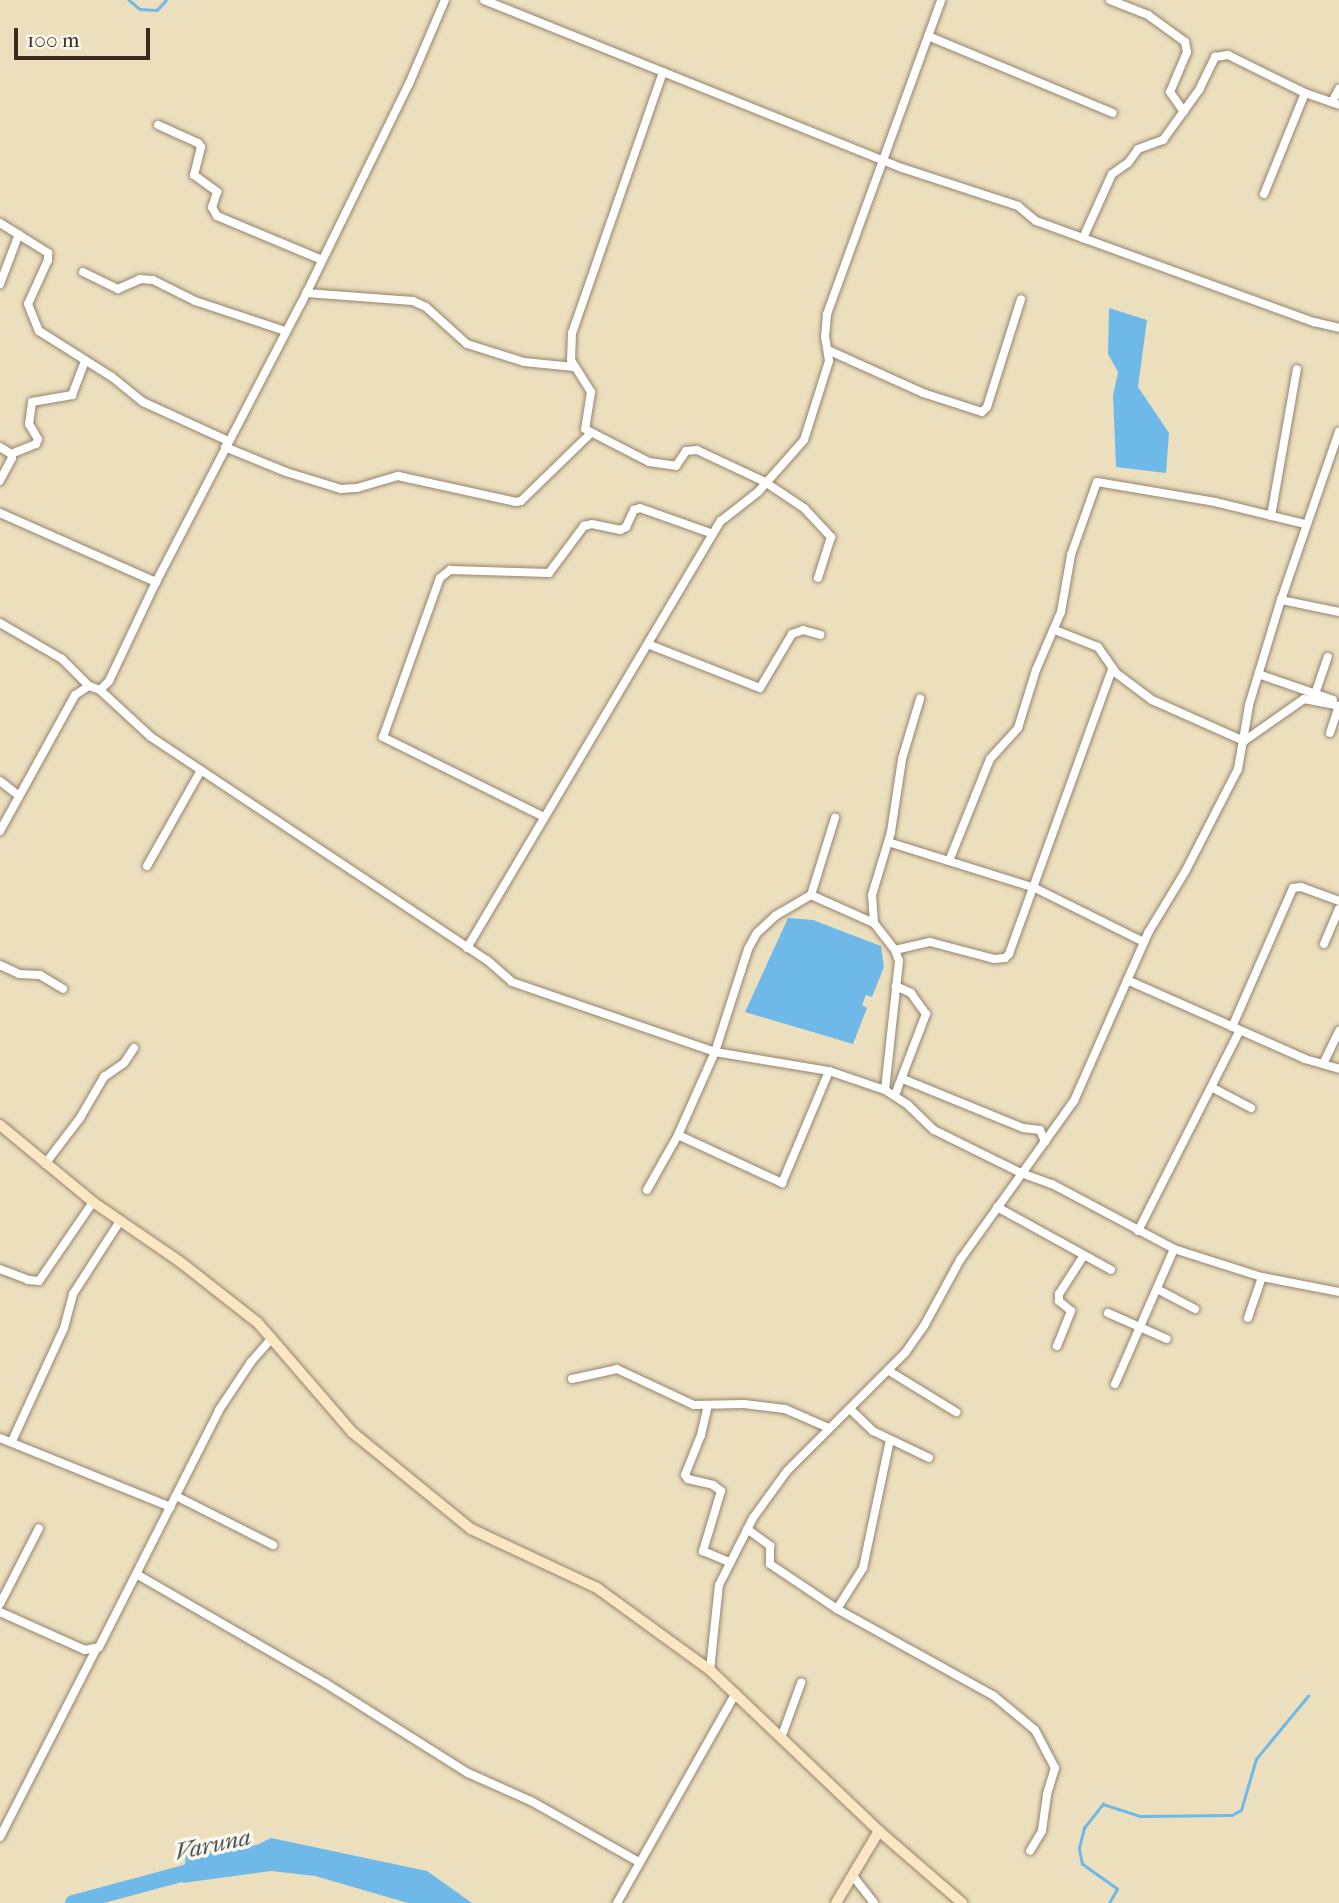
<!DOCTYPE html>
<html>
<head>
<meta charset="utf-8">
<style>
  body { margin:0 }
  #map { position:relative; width:1339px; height:1903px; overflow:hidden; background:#ecdfbe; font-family:"IM FELL French Canon",serif }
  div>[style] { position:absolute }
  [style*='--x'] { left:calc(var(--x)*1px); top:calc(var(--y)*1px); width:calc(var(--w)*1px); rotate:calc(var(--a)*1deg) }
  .water>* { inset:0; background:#6eb9e7 }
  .stream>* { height:2.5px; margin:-1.25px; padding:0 1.25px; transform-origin:1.25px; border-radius:1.25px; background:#6eb9e7 }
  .river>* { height:16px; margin:-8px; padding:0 8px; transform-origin:8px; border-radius:8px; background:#6eb9e7 }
  .roads { filter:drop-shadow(0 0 2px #94846e) drop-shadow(0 0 2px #94846e) }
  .street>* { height:8px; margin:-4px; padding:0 4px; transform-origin:4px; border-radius:4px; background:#fff }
  .secondary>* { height:10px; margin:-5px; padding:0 5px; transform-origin:5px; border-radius:5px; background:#fbe6c4 }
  span { translate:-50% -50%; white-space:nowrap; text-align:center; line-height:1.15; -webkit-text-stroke:7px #fbf7ec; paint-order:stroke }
  .water-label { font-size:24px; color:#4a555a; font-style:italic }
  .scale { position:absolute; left:14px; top:28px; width:136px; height:32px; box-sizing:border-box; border:4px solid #3b2a1e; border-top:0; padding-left:9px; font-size:21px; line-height:24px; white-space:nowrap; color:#3b2a1e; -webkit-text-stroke:5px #fbf7ec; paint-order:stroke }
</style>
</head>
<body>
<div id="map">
  <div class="water">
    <div style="clip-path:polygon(1109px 308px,1147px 320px,1138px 387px,1169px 433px,1166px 473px,1116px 467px,1113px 395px,1118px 372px,1108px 354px)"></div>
    <div style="clip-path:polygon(788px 918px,813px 920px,881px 946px,884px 967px,872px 997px,866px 995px,862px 1005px,867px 1008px,853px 1044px,745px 1012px)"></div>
    <div style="clip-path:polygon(271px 1838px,427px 1871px,472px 1903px,408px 1903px,315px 1876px,271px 1871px,183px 1883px,186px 1854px,257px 1845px)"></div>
  </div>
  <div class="stream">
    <div style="--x:129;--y:0;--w:14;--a:39"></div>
    <div style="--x:140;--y:9;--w:17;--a:3"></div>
    <div style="--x:157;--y:10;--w:13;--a:-48"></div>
    <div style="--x:1109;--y:1903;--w:16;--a:-60"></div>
    <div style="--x:1117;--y:1889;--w:43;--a:-144.5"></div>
    <div style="--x:1082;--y:1864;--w:16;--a:-101"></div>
    <div style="--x:1079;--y:1848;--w:21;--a:-76"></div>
    <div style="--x:1084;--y:1828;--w:31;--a:-52"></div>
    <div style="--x:1103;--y:1804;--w:39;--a:18"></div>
    <div style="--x:1140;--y:1816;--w:92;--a:-0.6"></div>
    <div style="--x:1232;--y:1815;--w:10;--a:-29"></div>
    <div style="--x:1241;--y:1810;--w:53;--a:-73.6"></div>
    <div style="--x:1256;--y:1759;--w:82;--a:-50.5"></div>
  </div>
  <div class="river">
    <div style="--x:73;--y:1903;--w:136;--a:-15"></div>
  </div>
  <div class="roads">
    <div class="street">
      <div style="--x:484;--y:0;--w:450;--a:21.9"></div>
      <div style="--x:902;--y:168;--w:122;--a:18.1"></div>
      <div style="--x:1018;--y:206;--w:23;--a:40"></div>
      <div style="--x:1036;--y:221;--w:296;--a:20"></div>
      <div style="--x:1314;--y:322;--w:26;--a:13"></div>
      <div style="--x:1110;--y:0;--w:41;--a:21.5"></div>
      <div style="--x:1148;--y:15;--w:46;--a:36.1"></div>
      <div style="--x:1185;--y:42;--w:10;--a:79"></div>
      <div style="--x:1187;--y:52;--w:43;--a:113"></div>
      <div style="--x:1170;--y:92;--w:24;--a:55"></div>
      <div style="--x:928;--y:36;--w:200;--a:22.6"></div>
      <div style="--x:663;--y:72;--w:276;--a:109.2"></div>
      <div style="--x:572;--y:333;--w:27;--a:92"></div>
      <div style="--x:571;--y:360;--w:38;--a:58"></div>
      <div style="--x:591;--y:392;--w:37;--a:99"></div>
      <div style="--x:585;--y:429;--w:72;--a:27.3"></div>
      <div style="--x:649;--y:462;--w:27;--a:8"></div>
      <div style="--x:676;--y:466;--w:18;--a:-56"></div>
      <div style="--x:686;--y:451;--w:11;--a:-5"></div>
      <div style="--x:697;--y:450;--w:75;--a:25.2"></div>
      <div style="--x:765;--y:482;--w:47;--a:33.7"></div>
      <div style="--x:804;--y:508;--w:40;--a:47"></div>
      <div style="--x:831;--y:537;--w:43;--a:107.6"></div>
      <div style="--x:1332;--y:102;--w:15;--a:-62"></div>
      <div style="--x:158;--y:125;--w:44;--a:24.2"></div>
      <div style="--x:198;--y:143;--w:5;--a:53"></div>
      <div style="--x:201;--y:147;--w:29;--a:104"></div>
      <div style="--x:194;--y:175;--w:29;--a:36"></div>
      <div style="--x:217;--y:192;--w:16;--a:108"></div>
      <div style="--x:212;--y:207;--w:10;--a:61"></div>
      <div style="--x:217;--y:216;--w:114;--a:22.7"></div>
      <div style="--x:1264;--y:194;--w:109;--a:-67.9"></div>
      <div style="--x:0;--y:223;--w:57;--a:32"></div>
      <div style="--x:48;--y:253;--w:7;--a:90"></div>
      <div style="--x:48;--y:260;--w:48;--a:114.4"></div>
      <div style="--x:28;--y:304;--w:29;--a:68"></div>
      <div style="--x:39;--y:331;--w:86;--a:32.2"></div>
      <div style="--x:112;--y:377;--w:40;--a:39"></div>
      <div style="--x:143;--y:402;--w:94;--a:24.6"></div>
      <div style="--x:1083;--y:238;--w:70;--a:-65.6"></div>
      <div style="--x:1112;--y:174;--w:19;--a:-35"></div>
      <div style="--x:1128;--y:163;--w:17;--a:-54"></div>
      <div style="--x:1138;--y:149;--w:27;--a:-20"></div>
      <div style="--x:1163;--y:140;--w:62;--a:-54.2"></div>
      <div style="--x:1199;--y:90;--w:37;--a:-64"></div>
      <div style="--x:1215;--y:57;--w:13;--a:-9"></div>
      <div style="--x:1228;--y:55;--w:86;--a:26.3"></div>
      <div style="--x:1305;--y:93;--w:36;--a:19"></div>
      <div style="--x:83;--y:272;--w:39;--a:26"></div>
      <div style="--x:118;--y:289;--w:24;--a:-24"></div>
      <div style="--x:140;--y:279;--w:13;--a:4"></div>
      <div style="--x:153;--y:280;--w:47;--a:26.6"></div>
      <div style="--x:195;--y:301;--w:95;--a:18.4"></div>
      <div style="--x:0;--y:284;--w:53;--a:-69.2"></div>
      <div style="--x:306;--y:293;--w:107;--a:4.3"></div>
      <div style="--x:413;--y:301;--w:14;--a:25"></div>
      <div style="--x:426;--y:307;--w:55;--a:42.1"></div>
      <div style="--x:467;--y:344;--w:60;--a:17.5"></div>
      <div style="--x:524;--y:362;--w:50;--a:5.7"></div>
      <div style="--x:830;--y:351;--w:102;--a:24.3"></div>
      <div style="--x:923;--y:393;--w:62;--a:17.9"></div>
      <div style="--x:982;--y:412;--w:7;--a:-45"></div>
      <div style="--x:987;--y:407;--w:113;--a:-72.5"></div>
      <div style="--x:0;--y:447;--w:13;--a:32"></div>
      <div style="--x:11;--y:454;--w:4;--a:76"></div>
      <div style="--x:12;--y:458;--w:26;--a:118"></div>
      <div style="--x:225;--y:447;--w:66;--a:22.3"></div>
      <div style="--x:286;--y:472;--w:58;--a:17.2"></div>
      <div style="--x:341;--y:489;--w:16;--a:-4"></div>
      <div style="--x:357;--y:488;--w:43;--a:-16.3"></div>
      <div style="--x:398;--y:476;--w:121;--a:12.4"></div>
      <div style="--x:516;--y:502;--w:5;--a:-11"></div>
      <div style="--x:521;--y:501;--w:96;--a:-44.2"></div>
      <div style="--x:11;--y:454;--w:27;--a:-22"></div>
      <div style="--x:36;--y:444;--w:5;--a:-68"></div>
      <div style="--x:38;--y:439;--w:17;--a:-121"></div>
      <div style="--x:29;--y:424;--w:22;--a:-82"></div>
      <div style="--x:32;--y:402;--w:41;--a:-9.9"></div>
      <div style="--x:72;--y:395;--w:36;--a:-69"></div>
      <div style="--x:0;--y:513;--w:171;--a:23.9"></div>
      <div style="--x:1271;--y:516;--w:149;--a:-80"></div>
      <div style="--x:1281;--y:600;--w:59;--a:11.7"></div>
      <div style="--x:0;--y:623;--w:72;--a:30.1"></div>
      <div style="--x:62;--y:659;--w:38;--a:45"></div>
      <div style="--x:1055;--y:630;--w:46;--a:21.6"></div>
      <div style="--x:1098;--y:647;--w:32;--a:55"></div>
      <div style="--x:1116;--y:673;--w:45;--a:36.9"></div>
      <div style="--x:1152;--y:700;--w:101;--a:24"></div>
      <div style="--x:1244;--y:741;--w:73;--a:-35"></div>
      <div style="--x:1304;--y:699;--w:36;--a:11"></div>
      <div style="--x:650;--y:645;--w:118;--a:21.4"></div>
      <div style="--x:760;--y:688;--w:63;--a:-59.3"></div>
      <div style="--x:792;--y:634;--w:12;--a:-20"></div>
      <div style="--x:803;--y:630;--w:18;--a:16"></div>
      <div style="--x:1261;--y:675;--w:76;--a:19.1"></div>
      <div style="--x:100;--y:690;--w:69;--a:42.7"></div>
      <div style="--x:151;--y:737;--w:403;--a:33.6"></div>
      <div style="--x:487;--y:960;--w:33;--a:41"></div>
      <div style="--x:512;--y:982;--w:215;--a:19"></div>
      <div style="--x:715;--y:1052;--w:116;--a:9.5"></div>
      <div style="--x:829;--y:1071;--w:59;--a:18.7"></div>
      <div style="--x:885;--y:1090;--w:27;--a:33"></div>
      <div style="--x:908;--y:1105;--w:36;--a:44"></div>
      <div style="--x:934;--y:1130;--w:97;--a:26.3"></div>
      <div style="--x:1021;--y:1173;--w:33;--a:20"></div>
      <div style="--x:1052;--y:1184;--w:138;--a:28"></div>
      <div style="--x:1174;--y:1249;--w:92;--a:17.7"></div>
      <div style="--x:1262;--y:1277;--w:78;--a:11"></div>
      <div style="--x:1315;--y:694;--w:39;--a:-71"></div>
      <div style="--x:1330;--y:733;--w:28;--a:-72"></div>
      <div style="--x:0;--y:781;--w:23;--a:38"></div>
      <div style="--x:544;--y:817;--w:180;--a:-153.6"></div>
      <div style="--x:383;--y:737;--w:169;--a:-70.3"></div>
      <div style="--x:440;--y:578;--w:13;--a:-39"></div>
      <div style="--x:450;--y:570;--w:99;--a:1.7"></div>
      <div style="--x:549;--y:573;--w:59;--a:-53.3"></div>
      <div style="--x:584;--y:526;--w:8;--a:-14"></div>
      <div style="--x:592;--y:524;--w:29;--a:12"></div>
      <div style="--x:620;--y:530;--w:7;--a:-27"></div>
      <div style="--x:626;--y:527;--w:19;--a:-65"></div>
      <div style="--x:634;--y:510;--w:6;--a:-18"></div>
      <div style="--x:640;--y:508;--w:77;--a:19.6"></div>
      <div style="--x:0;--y:831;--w:155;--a:-61.1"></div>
      <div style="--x:75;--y:695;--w:17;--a:-33"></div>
      <div style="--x:89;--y:686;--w:12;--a:20"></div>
      <div style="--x:100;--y:690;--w:13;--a:-45"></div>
      <div style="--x:109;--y:681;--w:110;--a:-64.6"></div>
      <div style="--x:156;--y:582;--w:314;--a:-62.5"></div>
      <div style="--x:301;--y:304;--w:245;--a:-63.9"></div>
      <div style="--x:409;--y:84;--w:91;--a:-66.8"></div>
      <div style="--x:888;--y:842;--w:154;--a:17.4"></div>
      <div style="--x:1035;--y:888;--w:122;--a:26.4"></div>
      <div style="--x:949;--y:861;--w:110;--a:-68.1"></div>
      <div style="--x:990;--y:759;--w:42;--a:-47.9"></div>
      <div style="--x:1018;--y:728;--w:61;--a:-72.8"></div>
      <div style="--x:1036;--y:670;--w:63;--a:-66.7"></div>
      <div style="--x:1061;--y:612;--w:58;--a:-80"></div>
      <div style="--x:1071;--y:555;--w:77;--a:-70.4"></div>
      <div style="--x:1097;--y:482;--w:120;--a:9.6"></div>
      <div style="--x:1215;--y:502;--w:93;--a:13.7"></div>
      <div style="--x:147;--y:866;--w:110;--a:-60.6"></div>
      <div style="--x:811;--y:895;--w:81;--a:-72.7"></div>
      <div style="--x:1324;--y:944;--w:38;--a:-67"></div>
      <div style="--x:467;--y:948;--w:497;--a:-59.3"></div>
      <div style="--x:721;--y:521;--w:47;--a:-38.1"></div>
      <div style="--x:758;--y:492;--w:69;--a:-48.5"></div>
      <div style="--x:804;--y:440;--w:83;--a:-72.4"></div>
      <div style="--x:829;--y:361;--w:24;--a:-99"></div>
      <div style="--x:825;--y:337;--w:23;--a:-85"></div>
      <div style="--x:827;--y:314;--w:334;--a:-70"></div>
      <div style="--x:895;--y:950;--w:36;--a:-13"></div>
      <div style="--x:930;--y:942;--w:66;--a:14.9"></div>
      <div style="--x:994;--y:959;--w:11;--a:-5"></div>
      <div style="--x:1005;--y:958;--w:6;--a:-45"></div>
      <div style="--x:1009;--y:954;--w:303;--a:-70.1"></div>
      <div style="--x:0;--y:965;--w:21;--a:25"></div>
      <div style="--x:19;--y:974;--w:21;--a:3"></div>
      <div style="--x:40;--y:975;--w:27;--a:31"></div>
      <div style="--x:1127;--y:980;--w:195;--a:23.9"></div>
      <div style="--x:1305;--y:1059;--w:35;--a:16"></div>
      <div style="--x:1232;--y:1027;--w:152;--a:-66.3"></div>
      <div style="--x:1293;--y:888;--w:8;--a:-7"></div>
      <div style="--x:1301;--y:887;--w:40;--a:20.2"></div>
      <div style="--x:1323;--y:1064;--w:37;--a:-64"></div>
      <div style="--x:903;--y:1079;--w:130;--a:22.2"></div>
      <div style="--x:1023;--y:1128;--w:17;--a:7"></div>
      <div style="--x:1040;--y:1130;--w:13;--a:67"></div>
      <div style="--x:1213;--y:1088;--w:43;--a:27.8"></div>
      <div style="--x:885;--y:1090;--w:130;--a:-83.8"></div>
      <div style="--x:899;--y:961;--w:12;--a:-110"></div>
      <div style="--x:895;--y:950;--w:34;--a:-128"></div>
      <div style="--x:874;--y:923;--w:28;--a:-94"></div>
      <div style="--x:872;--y:895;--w:66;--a:-73.2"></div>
      <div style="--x:891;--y:832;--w:74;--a:-81.4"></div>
      <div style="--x:902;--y:759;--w:63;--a:-73.3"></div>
      <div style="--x:895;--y:1095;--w:87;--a:-69.1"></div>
      <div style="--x:926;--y:1014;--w:26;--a:-126"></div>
      <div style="--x:911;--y:993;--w:17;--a:-155"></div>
      <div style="--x:678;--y:1135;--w:115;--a:24.8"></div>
      <div style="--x:782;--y:1183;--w:121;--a:-67.2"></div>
      <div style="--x:45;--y:1164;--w:58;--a:-52.7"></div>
      <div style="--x:80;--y:1118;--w:48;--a:-59.7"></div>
      <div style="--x:104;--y:1077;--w:24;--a:-35"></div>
      <div style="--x:124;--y:1063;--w:18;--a:-56"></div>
      <div style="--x:647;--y:1190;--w:63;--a:-60.6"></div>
      <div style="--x:678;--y:1135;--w:91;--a:-66"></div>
      <div style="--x:715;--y:1052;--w:108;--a:-72.2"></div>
      <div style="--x:748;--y:949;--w:18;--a:-61"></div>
      <div style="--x:757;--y:933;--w:25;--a:-43"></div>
      <div style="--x:775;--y:916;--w:42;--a:-30.3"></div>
      <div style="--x:811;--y:895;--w:69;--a:24"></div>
      <div style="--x:997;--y:1207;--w:130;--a:28.9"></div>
      <div style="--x:1138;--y:1231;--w:225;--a:-63.1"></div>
      <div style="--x:0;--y:1269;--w:30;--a:21"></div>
      <div style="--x:28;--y:1280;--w:11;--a:5"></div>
      <div style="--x:39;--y:1281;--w:96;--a:-55.6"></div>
      <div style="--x:1157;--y:1289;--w:43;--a:27.8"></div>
      <div style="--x:1108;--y:1313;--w:64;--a:23.8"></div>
      <div style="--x:1248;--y:1318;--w:43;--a:-71.1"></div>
      <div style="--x:1057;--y:1346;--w:38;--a:-68"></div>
      <div style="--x:1071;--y:1311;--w:16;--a:-140"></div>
      <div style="--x:1059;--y:1301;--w:7;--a:-90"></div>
      <div style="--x:1059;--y:1294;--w:46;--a:-57.3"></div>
      <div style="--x:889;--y:1371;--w:79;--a:31.5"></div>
      <div style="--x:572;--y:1379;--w:46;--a:-12.5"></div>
      <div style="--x:617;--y:1369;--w:85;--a:25.1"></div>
      <div style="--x:694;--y:1405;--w:50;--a:-1.1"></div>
      <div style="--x:744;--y:1404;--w:41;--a:7"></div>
      <div style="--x:785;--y:1409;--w:48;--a:23.4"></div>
      <div style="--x:1115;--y:1384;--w:147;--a:-66.4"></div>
      <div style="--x:708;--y:1405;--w:31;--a:103"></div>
      <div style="--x:701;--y:1435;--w:43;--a:111.8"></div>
      <div style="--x:685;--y:1475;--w:5;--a:53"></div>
      <div style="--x:688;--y:1479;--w:26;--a:13"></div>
      <div style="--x:713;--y:1485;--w:10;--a:37"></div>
      <div style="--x:721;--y:1491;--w:63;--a:106.7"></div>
      <div style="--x:703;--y:1551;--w:28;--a:23"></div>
      <div style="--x:850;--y:1409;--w:32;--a:44"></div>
      <div style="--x:873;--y:1431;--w:62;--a:25.7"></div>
      <div style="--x:0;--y:1438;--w:184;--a:22"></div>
      <div style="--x:12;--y:1441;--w:124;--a:-65.3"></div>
      <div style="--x:64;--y:1328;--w:35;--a:-75"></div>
      <div style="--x:73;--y:1294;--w:87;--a:-57.2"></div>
      <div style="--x:176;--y:1496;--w:109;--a:26.8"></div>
      <div style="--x:747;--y:1529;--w:29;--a:36"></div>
      <div style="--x:770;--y:1546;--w:18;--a:90"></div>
      <div style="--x:770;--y:1564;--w:81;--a:33.9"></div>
      <div style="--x:837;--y:1609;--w:179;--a:29"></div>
      <div style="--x:994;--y:1696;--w:53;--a:39.7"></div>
      <div style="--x:1035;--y:1730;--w:43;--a:62.2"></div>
      <div style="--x:1055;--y:1768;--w:28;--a:107"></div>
      <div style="--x:1047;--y:1795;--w:36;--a:98"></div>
      <div style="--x:1042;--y:1831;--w:23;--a:121"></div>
      <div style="--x:138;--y:1575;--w:216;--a:30"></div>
      <div style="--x:325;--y:1683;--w:169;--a:32.2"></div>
      <div style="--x:468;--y:1773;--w:69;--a:24"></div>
      <div style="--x:531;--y:1801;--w:124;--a:29.5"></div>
      <div style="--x:0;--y:1604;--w:85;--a:-62.8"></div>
      <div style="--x:837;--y:1609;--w:49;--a:-57.6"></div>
      <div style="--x:863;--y:1568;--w:131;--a:-78.1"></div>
      <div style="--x:0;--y:1612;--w:93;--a:24.1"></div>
      <div style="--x:85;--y:1650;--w:14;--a:-12"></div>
      <div style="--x:99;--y:1647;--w:266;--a:-63.1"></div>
      <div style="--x:219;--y:1410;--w:58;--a:-56.3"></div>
      <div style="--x:251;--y:1362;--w:32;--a:-49"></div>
      <div style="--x:710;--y:1670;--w:85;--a:-84"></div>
      <div style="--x:719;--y:1585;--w:75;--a:-63.1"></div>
      <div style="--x:753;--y:1518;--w:58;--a:-54.1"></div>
      <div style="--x:787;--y:1471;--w:167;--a:-45"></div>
      <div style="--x:905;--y:1353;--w:33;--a:-55"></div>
      <div style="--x:924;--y:1326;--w:75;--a:-61.4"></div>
      <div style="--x:960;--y:1260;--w:196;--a:-54.4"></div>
      <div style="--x:1074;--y:1101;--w:184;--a:-66.2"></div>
      <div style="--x:1148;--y:933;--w:71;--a:-58.8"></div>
      <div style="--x:1185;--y:872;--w:116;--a:-62.8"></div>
      <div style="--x:1238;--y:769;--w:65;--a:-80.2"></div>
      <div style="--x:1249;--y:705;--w:110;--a:-73.1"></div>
      <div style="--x:1281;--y:600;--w:178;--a:-71"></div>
      <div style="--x:781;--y:1738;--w:59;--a:-70"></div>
      <div style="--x:0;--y:1837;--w:209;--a:-62.9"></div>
      <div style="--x:853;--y:1876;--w:34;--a:52"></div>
      <div style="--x:617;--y:1903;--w:241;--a:-60.5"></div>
    </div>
    <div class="secondary">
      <div style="--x:0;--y:1125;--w:121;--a:39.6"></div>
      <div style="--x:93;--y:1202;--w:104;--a:34.5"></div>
      <div style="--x:179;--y:1261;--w:100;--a:38.1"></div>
      <div style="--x:258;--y:1323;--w:144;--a:49.2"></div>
      <div style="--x:352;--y:1432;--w:154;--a:39.2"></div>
      <div style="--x:471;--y:1529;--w:139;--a:25.1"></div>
      <div style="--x:597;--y:1588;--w:140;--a:36"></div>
      <div style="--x:710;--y:1670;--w:233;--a:43.6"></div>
      <div style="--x:879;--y:1831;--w:110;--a:40.9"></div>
      <div style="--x:836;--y:1903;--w:84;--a:-59.2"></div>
    </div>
  </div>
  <div class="water-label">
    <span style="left:213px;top:1845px;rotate:-12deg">Varuna</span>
  </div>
  <div class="scale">100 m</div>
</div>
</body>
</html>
